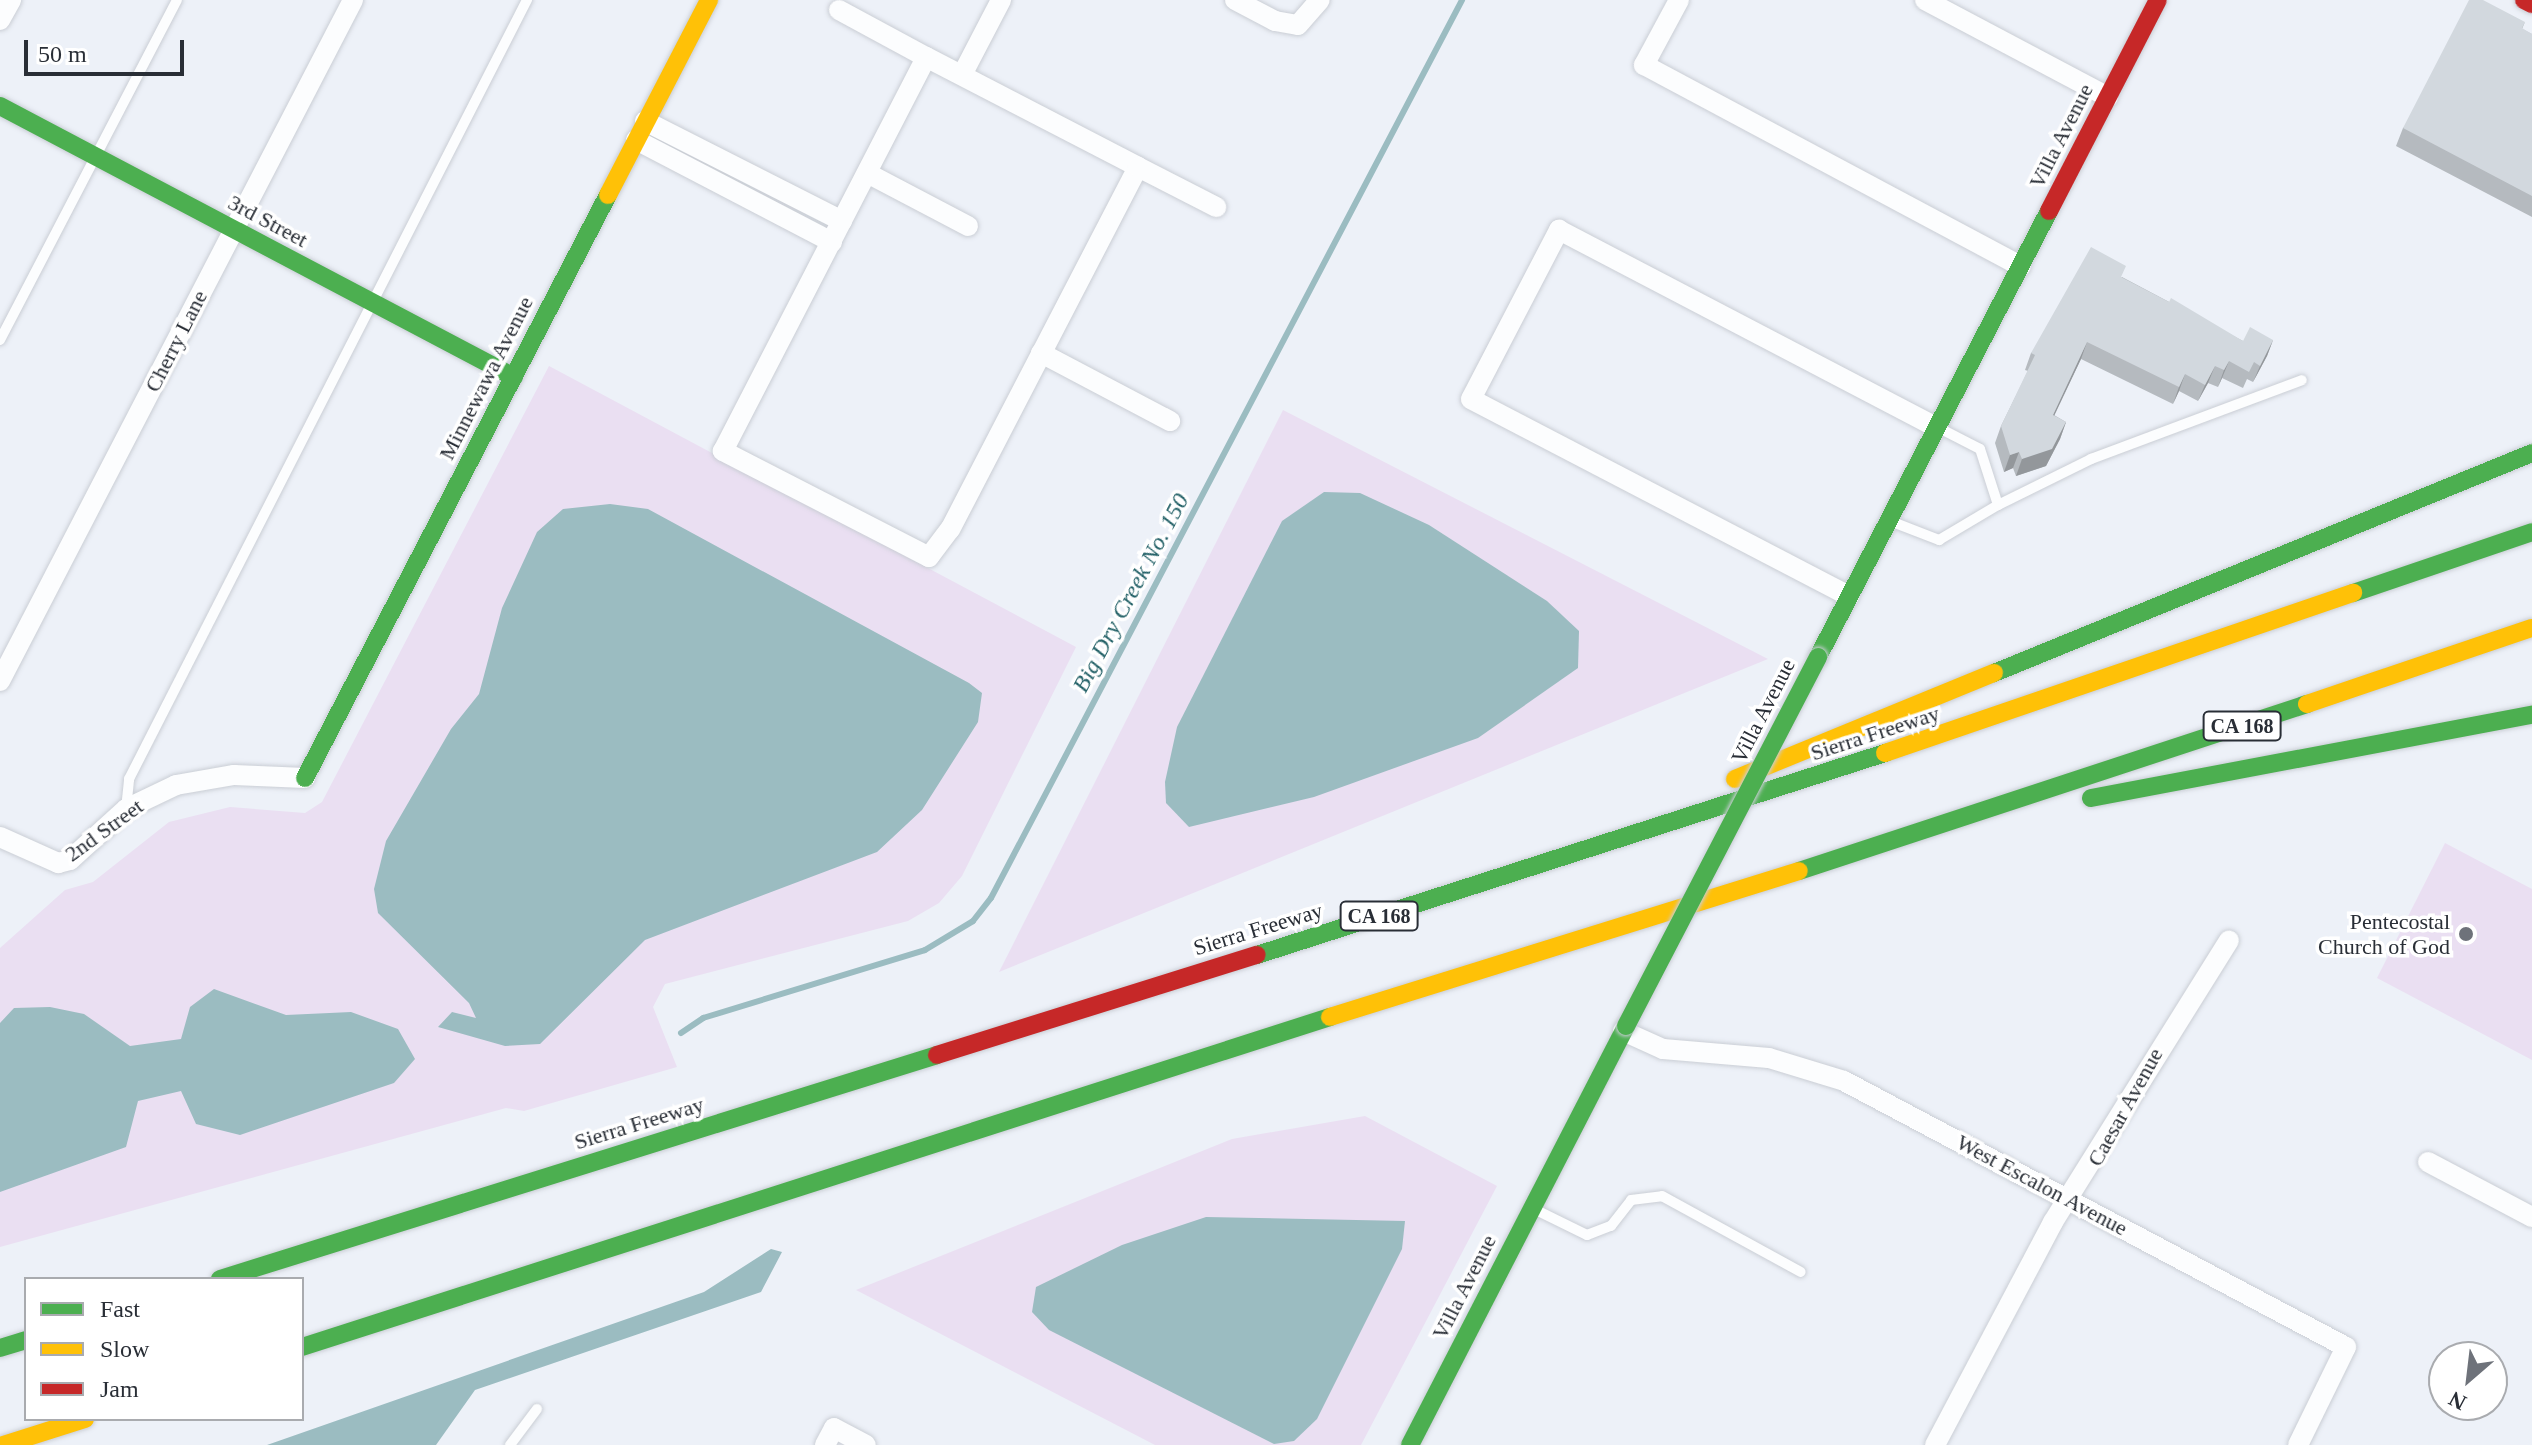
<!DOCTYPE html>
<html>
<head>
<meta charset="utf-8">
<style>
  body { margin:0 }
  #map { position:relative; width:2532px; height:1445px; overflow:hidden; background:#edf1f8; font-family:Georgia,serif }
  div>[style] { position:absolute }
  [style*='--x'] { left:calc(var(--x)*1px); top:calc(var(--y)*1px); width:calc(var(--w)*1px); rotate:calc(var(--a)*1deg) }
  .green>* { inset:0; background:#eadff2 }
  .water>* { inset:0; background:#9bbcc1 }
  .stream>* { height:6px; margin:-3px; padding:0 3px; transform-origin:3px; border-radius:3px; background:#9bbcc1 }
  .roads { filter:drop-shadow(0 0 2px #caced5) drop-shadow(0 0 2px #caced5) }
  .lane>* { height:10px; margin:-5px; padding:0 5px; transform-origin:5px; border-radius:5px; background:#fcfdfe }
  .street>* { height:20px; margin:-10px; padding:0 10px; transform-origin:10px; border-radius:10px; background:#fcfdfe }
  .fast>* { height:18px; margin:-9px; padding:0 9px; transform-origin:9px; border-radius:9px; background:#4caf50 }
  .slow>* { height:18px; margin:-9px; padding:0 9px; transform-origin:9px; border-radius:9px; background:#ffc107 }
  .jam>* { height:18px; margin:-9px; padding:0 9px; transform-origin:9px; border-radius:9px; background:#c62828 }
  .bridges { filter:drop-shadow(0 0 2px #caced5) drop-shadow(0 0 2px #caced5) }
  .fast-bridge>* { height:18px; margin:-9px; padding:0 9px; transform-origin:9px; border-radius:9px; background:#4caf50 }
  .wall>* { inset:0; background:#b5babf }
  .shaded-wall>* { inset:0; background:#93979b }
  .building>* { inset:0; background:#d2d8de }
  .dots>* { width:22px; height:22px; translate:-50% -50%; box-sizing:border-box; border:4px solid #fff; border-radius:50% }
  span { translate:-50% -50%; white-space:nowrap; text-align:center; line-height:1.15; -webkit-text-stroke:7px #fff; paint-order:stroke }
  .shield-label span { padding:2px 6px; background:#fff; border:2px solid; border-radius:6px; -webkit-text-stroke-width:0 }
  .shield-label { font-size:20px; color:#292e36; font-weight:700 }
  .street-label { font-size:22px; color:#292e36 }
  .poi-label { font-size:22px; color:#292e36 }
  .right { translate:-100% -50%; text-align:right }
  .water-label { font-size:24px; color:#236167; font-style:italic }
  .legend { position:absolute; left:24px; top:1277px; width:280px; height:144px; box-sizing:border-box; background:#fff; border:2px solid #a9abaf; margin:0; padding:10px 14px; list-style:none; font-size:24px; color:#292e36 }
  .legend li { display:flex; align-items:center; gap:16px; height:40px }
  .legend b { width:40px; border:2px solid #a9abaf }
  .north { position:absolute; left:2428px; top:1341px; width:80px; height:80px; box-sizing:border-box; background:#fff; border:2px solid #a9abaf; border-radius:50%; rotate:208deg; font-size:22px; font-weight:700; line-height:32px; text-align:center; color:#292e36 }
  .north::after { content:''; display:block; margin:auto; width:28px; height:36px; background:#6e727a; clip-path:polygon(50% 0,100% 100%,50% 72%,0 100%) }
  .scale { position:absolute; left:24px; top:40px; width:160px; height:36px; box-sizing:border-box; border:4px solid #292e36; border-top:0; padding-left:10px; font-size:24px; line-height:28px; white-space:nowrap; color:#292e36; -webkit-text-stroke:6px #fff; paint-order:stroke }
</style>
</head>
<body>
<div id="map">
  <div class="green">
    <div style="clip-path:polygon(549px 366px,1076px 647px,962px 876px,939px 903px,908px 921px,665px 984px,653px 1007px,677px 1067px,524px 1111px,506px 1108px,0 1247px,0 948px,65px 890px,93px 882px,169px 822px,230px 807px,305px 813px,322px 802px)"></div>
    <div style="clip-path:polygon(1283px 410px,1768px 659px,999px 972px)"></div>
    <div style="clip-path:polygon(2445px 843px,2532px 889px,2532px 1060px,2377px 978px)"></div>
    <div style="clip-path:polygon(1365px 1116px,1497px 1186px,1361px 1445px,1155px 1445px,856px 1290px,1232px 1139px)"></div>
  </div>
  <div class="water">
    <div style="clip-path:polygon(1324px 492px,1360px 493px,1429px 525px,1547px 601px,1579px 631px,1578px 668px,1478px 738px,1314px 797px,1189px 827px,1166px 803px,1165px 782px,1177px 727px,1282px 521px)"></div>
    <div style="clip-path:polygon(610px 504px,648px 509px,969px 683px,982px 693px,978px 722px,922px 810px,877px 852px,645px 940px,540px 1044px,505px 1046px,438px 1027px,452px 1012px,476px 1018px,469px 1003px,378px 913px,374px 889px,386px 841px,451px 729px,479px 694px,502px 608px,537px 532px,563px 509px)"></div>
    <div style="clip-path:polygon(214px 989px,286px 1015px,351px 1012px,398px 1029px,415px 1059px,394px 1083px,240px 1135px,196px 1124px,181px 1091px,138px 1101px,126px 1147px,0 1192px,0 1023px,14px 1008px,50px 1007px,84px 1014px,130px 1046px,181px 1039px,190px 1007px)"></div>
    <div style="clip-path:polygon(1206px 1217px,1405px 1221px,1402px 1249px,1317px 1419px,1294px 1441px,1274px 1444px,1049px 1330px,1032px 1312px,1036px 1287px,1122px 1245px)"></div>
    <div style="clip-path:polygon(771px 1249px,782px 1252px,761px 1292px,475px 1390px,436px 1445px,267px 1445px,704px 1292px)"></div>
  </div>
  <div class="stream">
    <div style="--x:681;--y:1033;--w:27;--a:-34"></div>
    <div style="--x:703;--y:1018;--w:232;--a:-17"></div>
    <div style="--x:925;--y:950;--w:56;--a:-31.1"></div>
    <div style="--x:973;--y:921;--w:29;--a:-52"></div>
    <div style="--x:991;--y:898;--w:1014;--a:-62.32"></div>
  </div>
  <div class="roads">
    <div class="lane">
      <div style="--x:0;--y:340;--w:383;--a:-62.5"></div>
      <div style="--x:1998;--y:505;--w:104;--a:-26.3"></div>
      <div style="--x:2091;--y:459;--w:225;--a:-20.5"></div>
      <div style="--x:1890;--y:521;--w:53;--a:21.2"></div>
      <div style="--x:1939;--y:540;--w:69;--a:-30.7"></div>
      <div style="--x:1998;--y:505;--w:59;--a:-107.8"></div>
      <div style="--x:1980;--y:449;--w:46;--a:-152.9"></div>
      <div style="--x:126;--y:809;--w:30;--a:-84"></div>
      <div style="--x:129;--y:779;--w:875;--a:-62.94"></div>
      <div style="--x:1534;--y:1209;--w:59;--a:26.1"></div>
      <div style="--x:1587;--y:1235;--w:26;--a:-21"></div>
      <div style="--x:1611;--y:1226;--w:33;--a:-52"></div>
      <div style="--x:1631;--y:1200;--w:31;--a:-7"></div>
      <div style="--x:1662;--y:1196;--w:158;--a:28.7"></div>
      <div style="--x:510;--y:1445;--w:45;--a:-53.1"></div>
    </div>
    <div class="street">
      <div style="--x:1235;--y:0;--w:45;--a:27.7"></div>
      <div style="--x:1275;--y:21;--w:23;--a:10"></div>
      <div style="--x:1298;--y:25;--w:33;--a:-49"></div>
      <div style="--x:1679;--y:0;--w:74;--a:118.3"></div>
      <div style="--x:1644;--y:65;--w:427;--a:28.1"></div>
      <div style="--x:1925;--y:0;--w:207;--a:27.9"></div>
      <div style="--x:839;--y:10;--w:99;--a:28.4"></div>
      <div style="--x:0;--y:20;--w:23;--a:-61"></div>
      <div style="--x:926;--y:57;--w:239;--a:27.4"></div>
      <div style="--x:1138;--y:167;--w:408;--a:117.4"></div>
      <div style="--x:950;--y:529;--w:35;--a:127"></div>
      <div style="--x:929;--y:557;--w:232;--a:-152.8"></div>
      <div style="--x:723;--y:451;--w:443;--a:-62.7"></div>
      <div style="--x:962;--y:75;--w:85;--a:-62.5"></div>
      <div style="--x:645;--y:121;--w:221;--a:26.9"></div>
      <div style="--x:636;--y:140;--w:221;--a:27.5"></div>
      <div style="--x:1138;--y:167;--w:88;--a:27.1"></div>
      <div style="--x:867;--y:173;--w:114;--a:27.7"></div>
      <div style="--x:1041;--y:353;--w:146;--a:27.8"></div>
      <div style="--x:1849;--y:596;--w:426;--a:-152.5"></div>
      <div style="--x:1471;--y:399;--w:191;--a:-62.5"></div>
      <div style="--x:1559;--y:230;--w:425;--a:27.6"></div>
      <div style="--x:0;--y:681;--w:767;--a:-62.6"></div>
      <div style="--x:0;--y:837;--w:64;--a:24.1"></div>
      <div style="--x:58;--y:863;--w:12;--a:-14"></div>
      <div style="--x:70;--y:860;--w:76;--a:-42.3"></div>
      <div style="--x:126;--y:809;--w:55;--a:-25.6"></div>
      <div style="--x:176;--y:785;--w:59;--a:-9.8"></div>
      <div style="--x:234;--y:775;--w:71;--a:2.4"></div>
      <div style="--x:1623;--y:1031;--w:44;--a:24.2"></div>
      <div style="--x:1663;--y:1049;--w:106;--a:4.9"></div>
      <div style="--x:1769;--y:1058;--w:78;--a:17"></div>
      <div style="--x:1844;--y:1081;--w:568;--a:27.92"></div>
      <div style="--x:2346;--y:1347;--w:109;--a:116.1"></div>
      <div style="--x:2428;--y:1162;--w:118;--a:27.9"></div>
      <div style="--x:825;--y:1445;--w:19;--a:-62"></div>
      <div style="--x:834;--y:1428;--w:36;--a:28"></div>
      <div style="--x:1935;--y:1445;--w:252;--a:-62.1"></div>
      <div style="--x:2053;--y:1222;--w:332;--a:-58"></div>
    </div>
    <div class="fast">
      <div style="--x:0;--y:106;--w:581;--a:27.8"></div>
      <div style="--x:2353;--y:593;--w:189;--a:-18.8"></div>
      <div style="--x:1818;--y:657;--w:502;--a:-62.62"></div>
      <div style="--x:1994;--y:673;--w:581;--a:-22.24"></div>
      <div style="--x:305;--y:778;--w:657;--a:-62.54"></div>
      <div style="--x:2091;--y:798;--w:449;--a:-10.7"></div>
      <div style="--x:1799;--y:871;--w:535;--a:-18.2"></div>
      <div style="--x:1257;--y:955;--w:660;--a:-17.83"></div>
      <div style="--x:220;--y:1279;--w:751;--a:-17.35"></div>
      <div style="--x:302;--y:1347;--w:1080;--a:-17.8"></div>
      <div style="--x:0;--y:1348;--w:27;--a:-17"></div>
      <div style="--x:1410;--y:1445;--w:471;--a:-62.7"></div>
    </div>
    <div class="slow">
      <div style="--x:608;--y:195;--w:220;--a:-62.6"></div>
      <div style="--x:2307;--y:704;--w:237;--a:-18.7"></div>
      <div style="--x:1885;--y:753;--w:495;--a:-18.9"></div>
      <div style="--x:1735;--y:779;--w:280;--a:-22.3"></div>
      <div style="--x:1330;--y:1017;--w:491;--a:-17.3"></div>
      <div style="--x:3;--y:1445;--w:86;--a:-17.6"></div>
    </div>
    <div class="jam">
      <div style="--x:2524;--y:0;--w:9;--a:27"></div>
      <div style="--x:2049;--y:211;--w:237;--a:-62.7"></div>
      <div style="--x:937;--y:1055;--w:335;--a:-17.4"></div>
    </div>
  </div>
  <div class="bridges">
    <div class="fast-bridge">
      <div style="--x:1626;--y:1026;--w:416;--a:-62.5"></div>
    </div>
  </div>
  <div class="wall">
    <div style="clip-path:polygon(2525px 22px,2522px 29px,2532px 34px,2532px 217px,2396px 146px,2403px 128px)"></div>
    <div style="clip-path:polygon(2122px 277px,2243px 341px,2273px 340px,2267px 356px,2253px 382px,2247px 379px,2243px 388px,2222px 378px,2218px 387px,2208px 383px,2198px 401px,2179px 391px,2173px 404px,2081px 359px,2054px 415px,2066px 422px,2060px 439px,2046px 466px,2016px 476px,2013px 468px,2004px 472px,1995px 443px,2001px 426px,2028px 371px,2025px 370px,2031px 353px)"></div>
  </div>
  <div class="shaded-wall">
    <div style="clip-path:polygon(2273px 340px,2267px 356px,2253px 382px,2260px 366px)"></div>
    <div style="clip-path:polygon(2087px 342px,2081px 359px,2047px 431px,2053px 415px)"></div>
    <div style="clip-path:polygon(2229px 361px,2222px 378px,2218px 387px,2224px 370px)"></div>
    <div style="clip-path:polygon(2215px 366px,2208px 383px,2198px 401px,2205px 385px)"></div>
    <div style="clip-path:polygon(2185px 374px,2179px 391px,2173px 404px,2179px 387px)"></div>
    <div style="clip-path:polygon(2066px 422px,2060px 439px,2046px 466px,2016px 476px,2022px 459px)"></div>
    <div style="clip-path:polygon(2019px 452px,2013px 468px,2004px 472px,2010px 455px)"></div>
  </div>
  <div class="building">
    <div style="clip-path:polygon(2469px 0,2483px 0,2525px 22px,2522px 28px,2532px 34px,2532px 196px,2403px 128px)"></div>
    <div style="clip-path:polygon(2091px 247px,2126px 266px,2121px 277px,2169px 302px,2171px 298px,2243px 341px,2250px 327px,2273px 340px,2260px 366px,2254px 362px,2249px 372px,2229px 361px,2224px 370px,2215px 366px,2205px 385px,2185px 374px,2179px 387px,2087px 342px,2053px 415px,2066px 422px,2052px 449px,2022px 459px,2019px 452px,2010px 455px,2001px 426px,2035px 355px,2031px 353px)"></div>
  </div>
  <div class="dots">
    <div style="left:2466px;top:934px;background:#6e727a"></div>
  </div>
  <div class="shield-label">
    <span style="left:2242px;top:726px">CA 168</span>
    <span style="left:1379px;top:916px">CA 168</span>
  </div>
  <div class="street-label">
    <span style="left:2061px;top:136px;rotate:-63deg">Villa Avenue</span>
    <span style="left:268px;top:221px;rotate:28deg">3rd Street</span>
    <span style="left:176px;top:341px;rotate:-63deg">Cherry Lane</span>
    <span style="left:486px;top:378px;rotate:-63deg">Minnewawa Avenue</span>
    <span style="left:1763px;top:711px;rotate:-63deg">Villa Avenue</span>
    <span style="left:1875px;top:733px;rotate:-18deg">Sierra Freeway</span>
    <span style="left:104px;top:830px;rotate:-36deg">2nd Street</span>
    <span style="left:1258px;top:929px;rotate:-17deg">Sierra Freeway</span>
    <span style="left:2125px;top:1107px;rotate:-61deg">Caesar Avenue</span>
    <span style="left:639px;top:1123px;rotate:-17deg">Sierra Freeway</span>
    <span style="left:2042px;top:1185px;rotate:28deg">West Escalon Avenue</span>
    <span style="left:1464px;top:1287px;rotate:-63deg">Villa Avenue</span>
  </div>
  <div class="poi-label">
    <span class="right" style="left:2450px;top:934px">Pentecostal<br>Church of God</span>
  </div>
  <div class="water-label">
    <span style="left:1131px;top:593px;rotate:-62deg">Big Dry Creek No. 150</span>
  </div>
  <ul class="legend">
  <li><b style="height:10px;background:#4caf50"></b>Fast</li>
  <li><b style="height:10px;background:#ffc107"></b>Slow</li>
  <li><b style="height:10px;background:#c62828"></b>Jam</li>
  </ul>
  <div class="north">N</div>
  <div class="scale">50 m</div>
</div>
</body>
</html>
